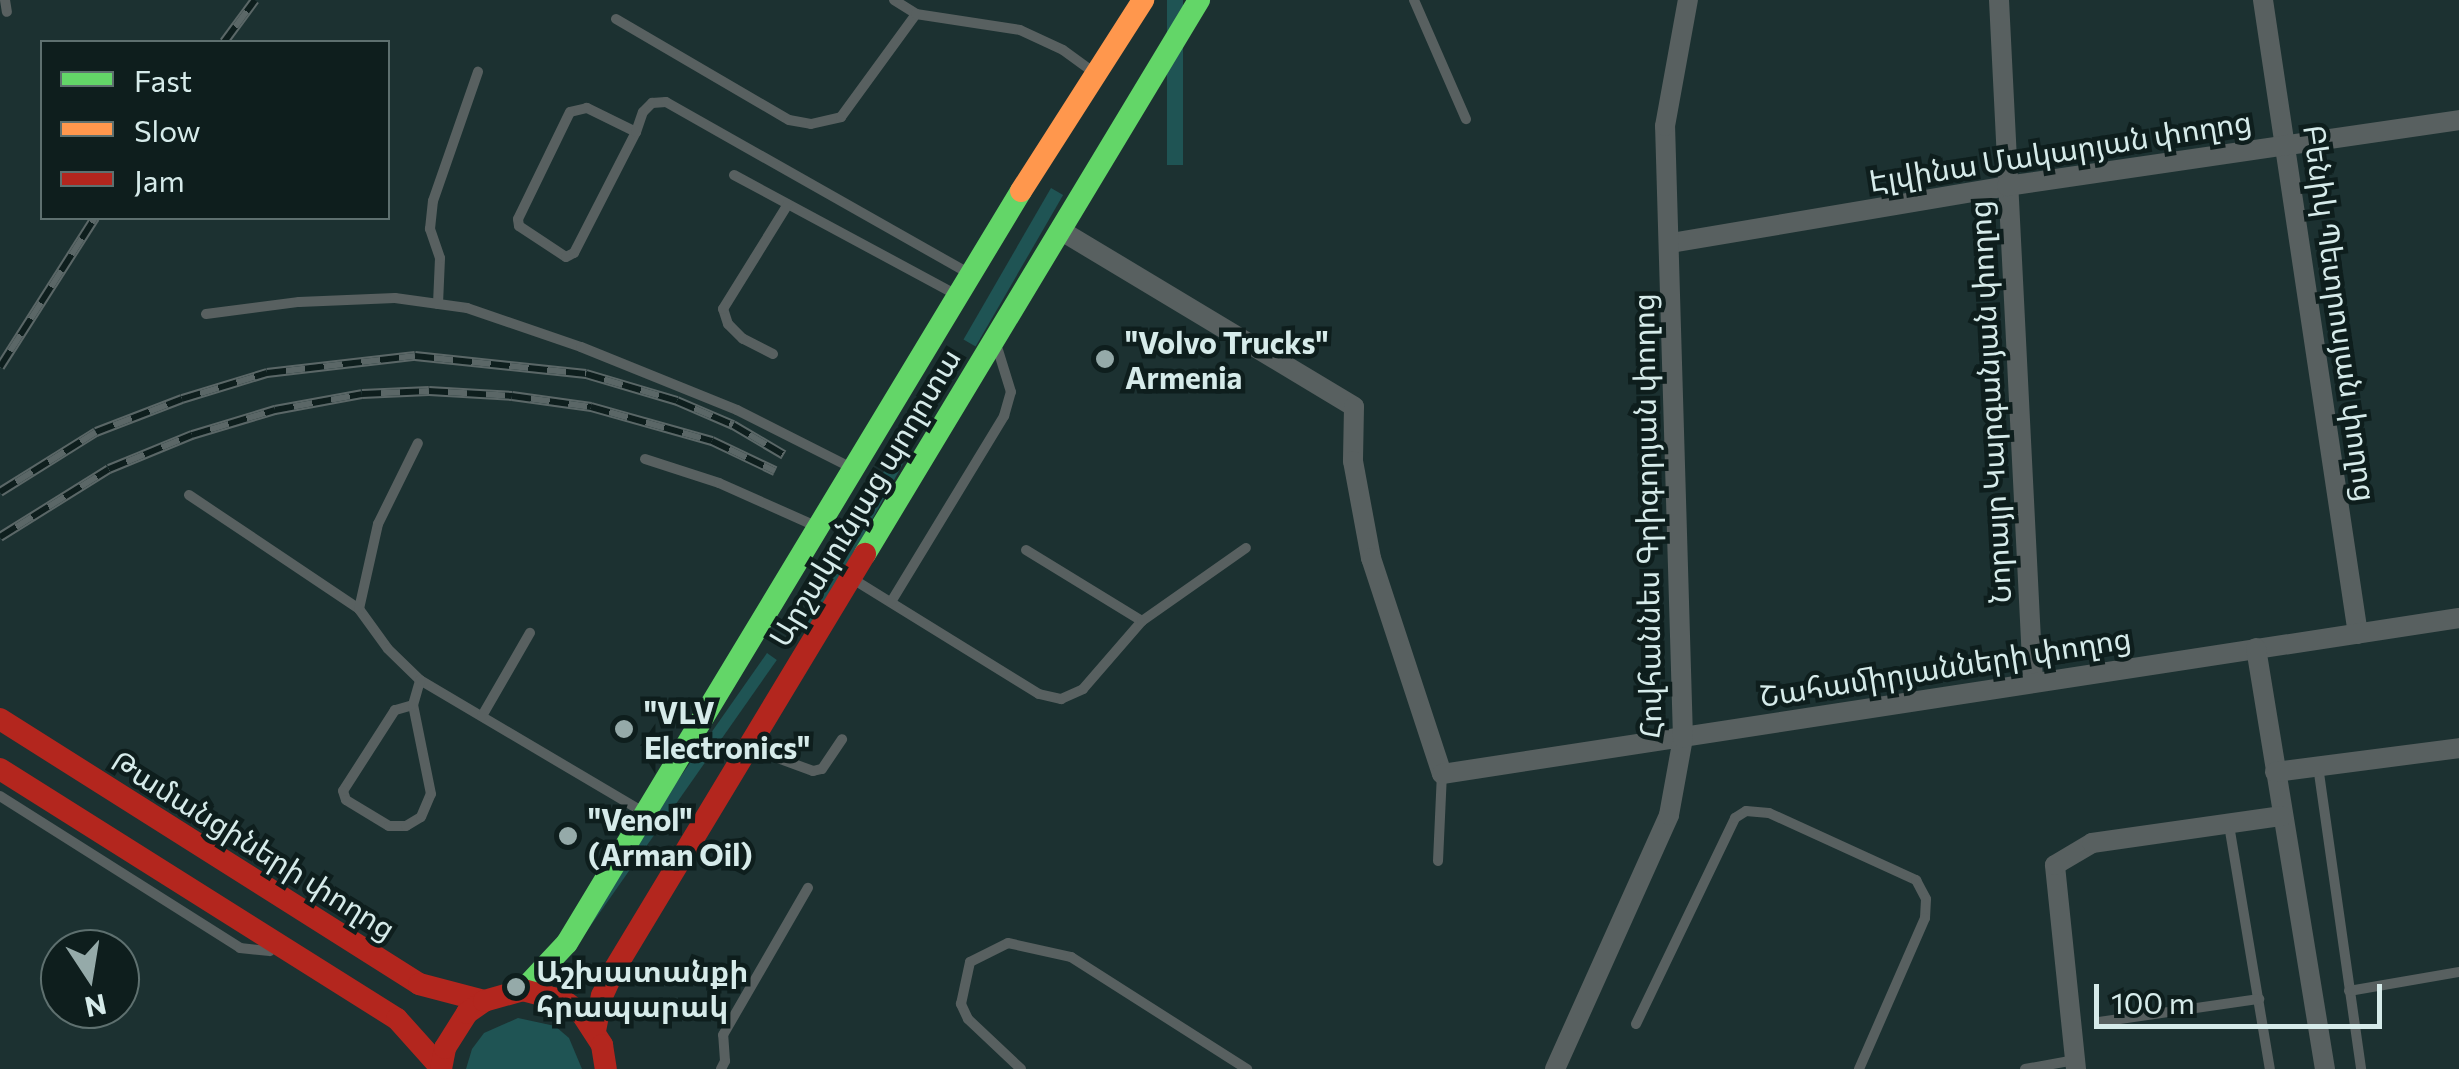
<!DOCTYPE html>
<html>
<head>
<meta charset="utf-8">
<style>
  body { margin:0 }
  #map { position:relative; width:2459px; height:1069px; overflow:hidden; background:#1c3131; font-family:Commissioner,"Noto Sans Armenian",sans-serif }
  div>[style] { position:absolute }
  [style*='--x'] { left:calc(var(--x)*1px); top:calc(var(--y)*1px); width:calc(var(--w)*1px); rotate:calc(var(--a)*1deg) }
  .green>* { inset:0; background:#1f5454; transform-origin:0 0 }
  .lane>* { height:10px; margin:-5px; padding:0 5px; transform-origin:5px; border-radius:5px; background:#586060 }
  .street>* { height:20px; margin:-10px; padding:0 10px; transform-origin:10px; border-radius:10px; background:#586060 }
  .fast>* { height:22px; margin:-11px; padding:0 11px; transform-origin:11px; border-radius:11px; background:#63d668 }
  .slow>* { height:22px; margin:-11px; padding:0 11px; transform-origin:11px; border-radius:11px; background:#ff974d }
  .jam>* { height:22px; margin:-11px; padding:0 11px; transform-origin:11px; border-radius:11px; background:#b3261e }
  .rail>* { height:10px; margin-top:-5px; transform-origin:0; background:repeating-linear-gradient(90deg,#0e1e1d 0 19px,#5b6767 0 38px); box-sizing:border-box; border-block:2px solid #5b6767 }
  .dots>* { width:28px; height:28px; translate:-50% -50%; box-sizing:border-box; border:5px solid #0e1e1d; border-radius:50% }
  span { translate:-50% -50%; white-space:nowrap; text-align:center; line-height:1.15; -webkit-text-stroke:9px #0e1e1d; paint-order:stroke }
  .street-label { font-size:30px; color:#d6ebea }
  .poi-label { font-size:30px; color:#d6ebea; font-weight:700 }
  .left { translate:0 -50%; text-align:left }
  .legend { position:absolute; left:40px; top:40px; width:350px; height:180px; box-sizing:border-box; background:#0e1e1d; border:2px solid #5e706f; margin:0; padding:12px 18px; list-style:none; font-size:30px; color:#d6ebea }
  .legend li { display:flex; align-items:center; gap:20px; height:50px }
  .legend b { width:50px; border:2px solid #5e706f }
  .north { position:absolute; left:40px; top:929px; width:100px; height:100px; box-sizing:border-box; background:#0e1e1d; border:2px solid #5e706f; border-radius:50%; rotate:168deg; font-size:28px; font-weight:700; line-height:40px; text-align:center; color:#d6ebea }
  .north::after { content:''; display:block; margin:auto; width:35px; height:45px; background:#95aaa9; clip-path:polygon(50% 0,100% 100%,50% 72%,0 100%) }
  .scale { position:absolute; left:2094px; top:984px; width:288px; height:45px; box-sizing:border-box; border:5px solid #d6ebea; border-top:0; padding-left:12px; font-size:30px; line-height:35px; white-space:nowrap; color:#d6ebea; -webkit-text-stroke:8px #0e1e1d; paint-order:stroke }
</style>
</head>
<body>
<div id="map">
  <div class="green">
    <div style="left:1167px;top:0;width:16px;height:165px"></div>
    <div style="left:1051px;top:188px;width:14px;height:175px;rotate:30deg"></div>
    <div style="left:939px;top:372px;width:13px;height:288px;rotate:29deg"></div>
    <div style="left:767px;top:653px;width:12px;height:343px;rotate:35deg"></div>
    <div style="clip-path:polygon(518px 1018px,555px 1026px,569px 1038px,582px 1069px,466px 1069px,472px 1049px,484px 1033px)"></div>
  </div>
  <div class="lane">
    <div style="--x:5;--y:0;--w:12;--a:81"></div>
    <div style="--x:894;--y:0;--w:26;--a:32"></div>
    <div style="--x:1414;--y:0;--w:130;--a:66.4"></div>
    <div style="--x:616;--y:19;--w:200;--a:30.3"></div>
    <div style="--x:789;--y:120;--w:22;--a:10"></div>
    <div style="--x:811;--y:124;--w:31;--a:-13"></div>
    <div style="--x:841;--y:117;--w:127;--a:-53.9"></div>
    <div style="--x:916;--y:14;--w:105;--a:8.7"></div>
    <div style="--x:1020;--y:30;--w:47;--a:24.9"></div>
    <div style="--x:1063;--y:50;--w:34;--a:36"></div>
    <div style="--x:636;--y:132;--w:55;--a:-153.9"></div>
    <div style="--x:587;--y:108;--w:17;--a:167"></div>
    <div style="--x:570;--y:112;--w:119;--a:115.9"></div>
    <div style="--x:518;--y:219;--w:7;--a:82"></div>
    <div style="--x:519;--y:226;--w:56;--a:33.4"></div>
    <div style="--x:566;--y:257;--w:9;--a:-27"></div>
    <div style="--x:574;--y:253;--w:136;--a:-62.9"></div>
    <div style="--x:636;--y:132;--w:21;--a:-71"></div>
    <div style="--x:643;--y:112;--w:13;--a:-45"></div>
    <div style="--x:652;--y:103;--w:14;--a:-4"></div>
    <div style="--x:666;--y:102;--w:341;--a:29.5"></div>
    <div style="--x:734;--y:175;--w:247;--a:28.3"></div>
    <div style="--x:438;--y:304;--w:46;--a:-87.5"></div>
    <div style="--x:440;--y:258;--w:31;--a:-109"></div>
    <div style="--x:430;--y:229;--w:28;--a:-84"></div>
    <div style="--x:433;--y:201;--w:137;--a:-70.8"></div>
    <div style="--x:206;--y:314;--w:94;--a:-7.4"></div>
    <div style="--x:299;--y:302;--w:96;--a:-2.4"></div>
    <div style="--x:395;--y:298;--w:73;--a:7.9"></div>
    <div style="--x:467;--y:308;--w:120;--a:18.9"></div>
    <div style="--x:581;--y:347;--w:168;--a:22"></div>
    <div style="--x:737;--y:410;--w:124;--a:26.8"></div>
    <div style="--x:773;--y:354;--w:34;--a:-153"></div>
    <div style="--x:743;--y:339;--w:21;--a:-135"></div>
    <div style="--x:728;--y:324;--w:16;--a:-108"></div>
    <div style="--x:723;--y:309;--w:123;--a:-58.2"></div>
    <div style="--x:645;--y:459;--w:78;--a:18"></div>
    <div style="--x:719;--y:483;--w:101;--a:24"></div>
    <div style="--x:189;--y:495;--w:205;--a:33.8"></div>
    <div style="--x:359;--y:609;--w:49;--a:54.1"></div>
    <div style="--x:388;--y:649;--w:45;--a:44.1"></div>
    <div style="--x:420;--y:680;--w:256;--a:30.6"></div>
    <div style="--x:1026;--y:550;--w:136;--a:31.5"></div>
    <div style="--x:856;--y:581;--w:215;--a:31.7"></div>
    <div style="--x:1039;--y:694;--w:23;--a:13"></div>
    <div style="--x:1061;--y:699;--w:24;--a:-24"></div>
    <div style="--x:1083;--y:689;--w:90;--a:-49.1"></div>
    <div style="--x:1142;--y:621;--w:127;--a:-35.1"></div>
    <div style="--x:891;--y:602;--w:218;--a:-58.7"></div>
    <div style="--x:1004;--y:416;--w:25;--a:-74"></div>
    <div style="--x:1011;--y:392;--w:44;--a:-107.2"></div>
    <div style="--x:359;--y:609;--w:87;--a:-77.4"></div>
    <div style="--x:378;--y:524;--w:90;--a:-63.7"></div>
    <div style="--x:413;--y:705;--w:19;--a:164"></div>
    <div style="--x:395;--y:710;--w:96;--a:122.7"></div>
    <div style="--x:343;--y:791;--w:9;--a:72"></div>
    <div style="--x:346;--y:800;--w:50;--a:31.2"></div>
    <div style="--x:389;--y:826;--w:17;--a:0"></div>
    <div style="--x:406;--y:826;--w:17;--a:-31"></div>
    <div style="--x:421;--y:817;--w:25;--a:-67"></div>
    <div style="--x:431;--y:794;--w:91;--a:-101.4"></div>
    <div style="--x:413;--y:705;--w:26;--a:-74"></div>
    <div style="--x:482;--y:716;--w:96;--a:-60"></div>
    <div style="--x:753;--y:749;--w:64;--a:20.1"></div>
    <div style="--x:813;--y:771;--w:9;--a:-13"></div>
    <div style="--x:822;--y:769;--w:36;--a:-56"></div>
    <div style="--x:2318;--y:766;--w:306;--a:81.9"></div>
    <div style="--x:0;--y:796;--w:284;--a:32.3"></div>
    <div style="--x:240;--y:948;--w:30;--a:6"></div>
    <div style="--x:2229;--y:825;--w:247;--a:80.5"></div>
    <div style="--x:1438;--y:861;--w:87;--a:-87.4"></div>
    <div style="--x:2349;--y:991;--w:112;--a:-9.8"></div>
    <div style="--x:2099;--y:1022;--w:162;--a:-8.2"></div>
    <div style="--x:1636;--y:1024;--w:229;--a:-64.3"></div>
    <div style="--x:1735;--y:818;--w:13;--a:-32"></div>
    <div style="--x:1746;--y:811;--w:23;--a:5"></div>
    <div style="--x:1769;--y:813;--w:162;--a:24.5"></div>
    <div style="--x:1916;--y:880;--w:21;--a:62"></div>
    <div style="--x:1926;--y:899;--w:19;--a:93"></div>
    <div style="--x:1925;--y:918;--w:165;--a:113.6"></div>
    <div style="--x:721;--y:1069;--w:9;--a:-63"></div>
    <div style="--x:725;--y:1061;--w:26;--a:-94"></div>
    <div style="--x:723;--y:1035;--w:170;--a:-60"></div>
    <div style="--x:1021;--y:1069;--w:73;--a:-136.7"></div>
    <div style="--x:968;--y:1019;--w:17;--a:-115"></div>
    <div style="--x:961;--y:1004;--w:43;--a:-77.9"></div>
    <div style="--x:970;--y:962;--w:42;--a:-26.6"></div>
    <div style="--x:1008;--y:943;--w:65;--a:12.5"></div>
    <div style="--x:1071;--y:957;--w:209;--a:32.5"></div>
    <div style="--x:2025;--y:1069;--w:51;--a:-10.2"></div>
  </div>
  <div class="street">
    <div style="--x:1999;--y:0;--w:681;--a:87.14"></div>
    <div style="--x:2263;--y:0;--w:641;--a:81.48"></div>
    <div style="--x:1060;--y:230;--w:343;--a:31"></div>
    <div style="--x:1354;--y:407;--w:54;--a:91.1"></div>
    <div style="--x:1353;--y:461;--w:99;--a:79.5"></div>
    <div style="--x:1371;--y:558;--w:227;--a:71.8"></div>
    <div style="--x:1442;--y:774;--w:1029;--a:-8.72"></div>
    <div style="--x:1671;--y:243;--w:341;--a:-9.6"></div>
    <div style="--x:2007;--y:186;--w:457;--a:-8.3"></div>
    <div style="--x:2256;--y:648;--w:427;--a:80.7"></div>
    <div style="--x:2275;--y:772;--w:186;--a:-7.4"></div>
    <div style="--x:1555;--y:1069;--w:278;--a:-65.8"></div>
    <div style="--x:1669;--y:815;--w:78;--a:-79.7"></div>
    <div style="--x:1683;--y:738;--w:612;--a:-91.68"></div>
    <div style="--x:1665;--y:126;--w:128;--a:-79.7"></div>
    <div style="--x:2076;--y:1069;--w:205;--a:-95.9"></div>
    <div style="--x:2055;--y:865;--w:43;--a:-30.7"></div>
    <div style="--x:2092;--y:843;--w:192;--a:-8.1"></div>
  </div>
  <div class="fast">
    <div style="--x:865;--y:554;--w:647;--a:-58.91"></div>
    <div style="--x:523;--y:990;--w:64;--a:-46.9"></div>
    <div style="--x:567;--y:943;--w:878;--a:-58.88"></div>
  </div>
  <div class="slow">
    <div style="--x:1021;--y:191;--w:227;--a:-57.4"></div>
  </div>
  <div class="jam">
    <div style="--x:0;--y:719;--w:496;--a:32.3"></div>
    <div style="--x:419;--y:984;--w:67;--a:14.7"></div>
    <div style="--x:0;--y:769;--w:469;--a:32.2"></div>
    <div style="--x:397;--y:1019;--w:66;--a:48.1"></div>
    <div style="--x:595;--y:1031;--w:36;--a:-79"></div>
    <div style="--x:602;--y:996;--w:29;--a:-65"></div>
    <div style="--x:614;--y:970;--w:486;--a:-58.9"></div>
    <div style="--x:441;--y:1069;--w:21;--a:-79"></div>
    <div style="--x:445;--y:1048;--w:41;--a:-57.8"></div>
    <div style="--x:467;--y:1013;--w:21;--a:-35"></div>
    <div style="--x:484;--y:1001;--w:41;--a:-15.8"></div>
    <div style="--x:523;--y:990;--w:42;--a:15"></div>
    <div style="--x:564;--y:1001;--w:22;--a:36"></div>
    <div style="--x:582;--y:1014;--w:37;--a:57"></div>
    <div style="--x:602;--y:1045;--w:24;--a:81"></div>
  </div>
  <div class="rail">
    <div style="--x:224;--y:42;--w:52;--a:-53.6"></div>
    <div style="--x:0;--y:367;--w:177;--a:-57.5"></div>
    <div style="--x:0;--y:492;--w:113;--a:-32"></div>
    <div style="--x:96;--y:432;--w:92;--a:-21"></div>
    <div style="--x:182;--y:399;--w:89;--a:-17"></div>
    <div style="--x:267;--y:373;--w:149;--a:-6.6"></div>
    <div style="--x:415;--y:356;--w:172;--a:6"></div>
    <div style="--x:586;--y:374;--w:95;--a:16.5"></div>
    <div style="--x:677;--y:401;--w:61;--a:23.2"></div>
    <div style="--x:733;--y:425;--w:59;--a:30.5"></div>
    <div style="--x:0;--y:537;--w:128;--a:-32"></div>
    <div style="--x:109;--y:469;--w:90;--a:-22.3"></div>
    <div style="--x:192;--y:435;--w:87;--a:-16.8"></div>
    <div style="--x:275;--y:410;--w:88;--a:-10.4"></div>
    <div style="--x:362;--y:394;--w:67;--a:-2.6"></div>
    <div style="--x:429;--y:391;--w:83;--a:3.4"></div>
    <div style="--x:512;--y:396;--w:80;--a:7.9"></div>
    <div style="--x:591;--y:407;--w:126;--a:15.7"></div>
    <div style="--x:712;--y:441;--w:70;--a:25.5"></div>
  </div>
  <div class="dots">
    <div style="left:1105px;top:359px;background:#95aaa9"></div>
    <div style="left:624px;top:729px;background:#95aaa9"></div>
    <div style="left:568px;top:836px;background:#95aaa9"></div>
    <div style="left:516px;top:987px;background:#95aaa9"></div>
  </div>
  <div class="street-label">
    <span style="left:2060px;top:150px;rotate:-9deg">Էլվինա Մակարյան փողոց</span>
    <span style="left:2341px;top:313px;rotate:82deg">Բենիկ Պետրոսյան փողոց</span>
    <span style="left:1989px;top:402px;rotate:-93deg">Նորայր Կարգանյան փողոց</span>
    <span style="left:864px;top:497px;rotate:-59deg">Արշակունյաց պողոտա</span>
    <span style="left:1646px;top:516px;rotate:-91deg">Հովհաննես Գրիգորյան փողոց</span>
    <span style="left:1945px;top:666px;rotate:-9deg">Շահամիրյանների փողոց</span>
    <span style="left:254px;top:844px;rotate:32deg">Թամանցիների փողոց</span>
  </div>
  <div class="poi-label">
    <span class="left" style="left:1125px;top:359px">"Volvo Trucks"<br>Armenia</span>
    <span class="left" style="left:644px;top:729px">"VLV<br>Electronics"</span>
    <span class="left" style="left:588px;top:836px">"Venol"<br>(Arman Oil)</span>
    <span class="left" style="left:536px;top:987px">Աշխատանքի<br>հրապարակ</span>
  </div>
  <ul class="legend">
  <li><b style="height:12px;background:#63d668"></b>Fast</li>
  <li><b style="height:12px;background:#ff974d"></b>Slow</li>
  <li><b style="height:12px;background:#b3261e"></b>Jam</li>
  </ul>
  <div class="north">N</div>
  <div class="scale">100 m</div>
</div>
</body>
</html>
